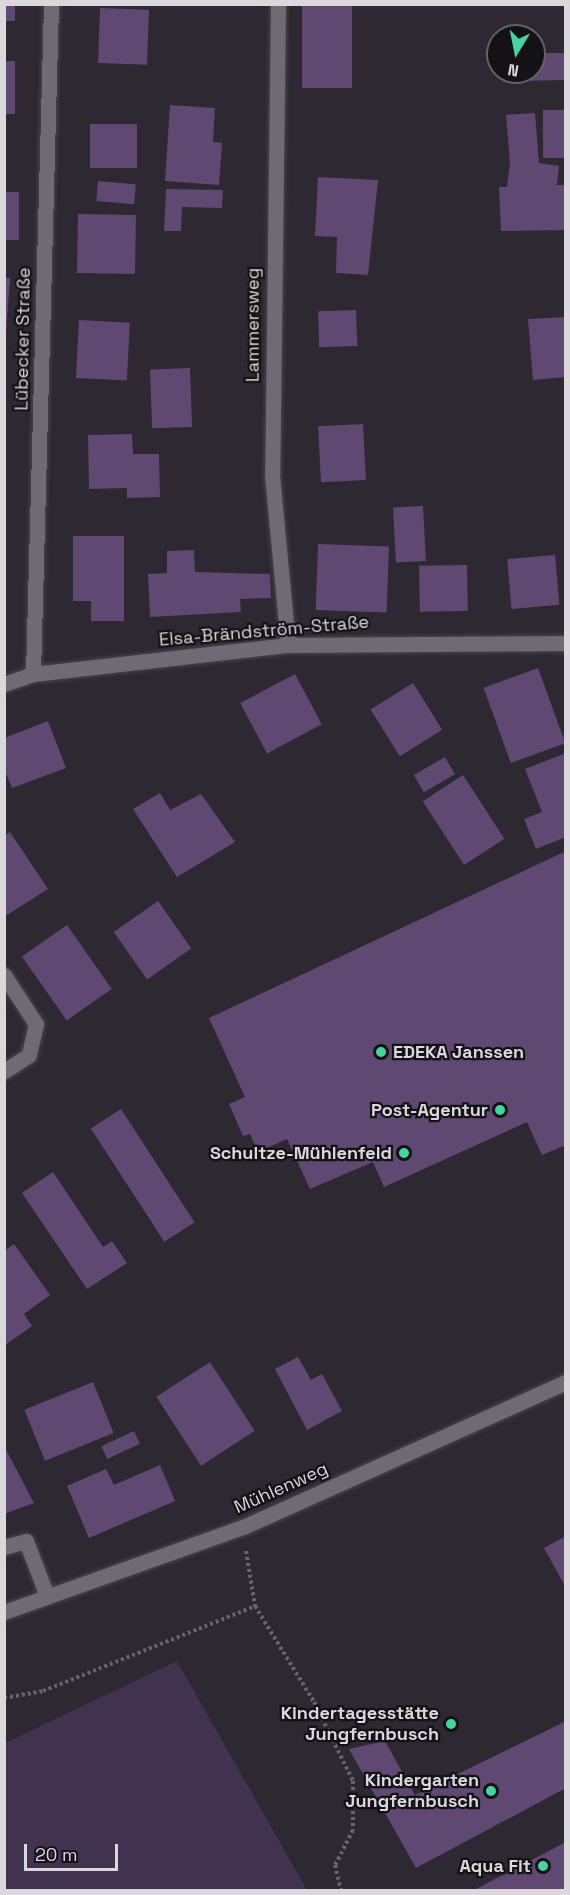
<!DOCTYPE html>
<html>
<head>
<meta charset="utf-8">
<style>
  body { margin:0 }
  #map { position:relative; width:570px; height:1895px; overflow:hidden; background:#2d2831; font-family:"Space Grotesk",sans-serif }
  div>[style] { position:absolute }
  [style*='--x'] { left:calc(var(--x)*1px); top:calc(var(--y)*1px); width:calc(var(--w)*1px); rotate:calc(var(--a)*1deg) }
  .green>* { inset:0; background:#41324f }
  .building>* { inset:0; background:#5f4973; transform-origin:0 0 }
  .path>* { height:4px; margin-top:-2px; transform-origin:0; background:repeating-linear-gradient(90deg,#68646b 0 3px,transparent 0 6px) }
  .roads { filter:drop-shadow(0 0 2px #48454c) drop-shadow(0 0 2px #48454c) }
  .minor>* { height:15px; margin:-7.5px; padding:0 7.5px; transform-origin:7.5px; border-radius:7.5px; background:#6f6b75 }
  .dots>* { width:16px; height:16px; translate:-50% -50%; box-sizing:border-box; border:3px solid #141216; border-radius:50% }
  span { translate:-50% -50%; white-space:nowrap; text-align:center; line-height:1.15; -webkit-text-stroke:4.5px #141216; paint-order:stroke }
  .street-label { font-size:18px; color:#dad8dd }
  .poi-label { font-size:18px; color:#dad8dd; font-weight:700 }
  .left { translate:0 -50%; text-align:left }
  .right { translate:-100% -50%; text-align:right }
  .frame { position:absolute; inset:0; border:6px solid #dad8dd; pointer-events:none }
  .north { position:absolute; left:486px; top:24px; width:60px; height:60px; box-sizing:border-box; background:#141216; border:2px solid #636166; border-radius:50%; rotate:190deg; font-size:16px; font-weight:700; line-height:24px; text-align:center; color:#dad8dd }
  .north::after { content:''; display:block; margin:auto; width:21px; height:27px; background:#46d49e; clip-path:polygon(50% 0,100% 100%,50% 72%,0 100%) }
  .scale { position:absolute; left:24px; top:1844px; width:94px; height:27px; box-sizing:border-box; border:3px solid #dad8dd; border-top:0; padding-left:8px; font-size:18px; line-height:21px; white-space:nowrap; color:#dad8dd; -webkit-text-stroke:4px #141216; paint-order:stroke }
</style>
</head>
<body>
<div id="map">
  <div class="green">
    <div style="clip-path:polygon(177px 1661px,307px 1890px,5px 1890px,5px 1743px)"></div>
  </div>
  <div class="building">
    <div style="left:4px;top:4px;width:11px;height:17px"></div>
    <div style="left:302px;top:4px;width:50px;height:84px"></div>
    <div style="left:100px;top:8px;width:49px;height:55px;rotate:2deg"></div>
    <div style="clip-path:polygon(534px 53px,566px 53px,566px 80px,514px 81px,514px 72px,534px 72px)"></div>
    <div style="left:4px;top:61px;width:11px;height:53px"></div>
    <div style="clip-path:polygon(170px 105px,215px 108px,213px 142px,222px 143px,219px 185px,165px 181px)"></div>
    <div style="left:566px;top:110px;width:48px;height:23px;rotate:90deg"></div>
    <div style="clip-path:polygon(535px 113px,539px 163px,559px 166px,557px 185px,566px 185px,566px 230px,501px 231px,499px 187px,507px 187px,510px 162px,506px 115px)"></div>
    <div style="left:90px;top:124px;width:47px;height:44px"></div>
    <div style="clip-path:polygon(318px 177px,378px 180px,368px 275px,336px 273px,337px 237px,315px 236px)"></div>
    <div style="left:98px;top:181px;width:38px;height:20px;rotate:5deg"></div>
    <div style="clip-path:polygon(166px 189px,223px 190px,222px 208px,182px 207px,181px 231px,164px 231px)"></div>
    <div style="left:4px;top:192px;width:15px;height:48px"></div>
    <div style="left:78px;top:214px;width:58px;height:59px;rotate:1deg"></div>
    <div style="clip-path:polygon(4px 278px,10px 278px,6px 333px,4px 333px)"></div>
    <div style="left:356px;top:310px;width:36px;height:38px;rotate:88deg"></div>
    <div style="clip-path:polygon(566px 317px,566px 377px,533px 380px,528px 319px)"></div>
    <div style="left:79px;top:320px;width:51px;height:58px;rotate:3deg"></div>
    <div style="left:190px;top:368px;width:59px;height:40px;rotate:88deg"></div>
    <div style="left:363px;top:424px;width:56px;height:45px;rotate:87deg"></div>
    <div style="clip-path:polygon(132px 434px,133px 454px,159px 454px,160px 497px,127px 498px,127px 488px,89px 489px,88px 435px)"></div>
    <div style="left:423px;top:506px;width:55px;height:30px;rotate:87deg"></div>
    <div style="clip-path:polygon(73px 536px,124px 536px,124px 621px,91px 621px,91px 601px,73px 601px)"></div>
    <div style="left:318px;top:544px;width:71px;height:66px;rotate:2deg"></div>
    <div style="clip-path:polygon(194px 550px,195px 572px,270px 574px,271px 598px,240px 599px,241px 612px,150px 617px,148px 574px,167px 573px,167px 551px)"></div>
    <div style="left:555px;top:555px;width:50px;height:48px;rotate:85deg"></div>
    <div style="left:467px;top:565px;width:46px;height:48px;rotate:89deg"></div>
    <div style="left:538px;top:668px;width:80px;height:58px;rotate:70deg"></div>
    <div style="left:295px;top:674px;width:57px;height:62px;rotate:62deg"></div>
    <div style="left:413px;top:683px;width:55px;height:50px;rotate:58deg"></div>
    <div style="clip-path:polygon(48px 721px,66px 768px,12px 788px,4px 769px,4px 738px)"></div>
    <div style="clip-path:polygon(566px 753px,566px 837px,536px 849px,524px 819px,542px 812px,525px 769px)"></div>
    <div style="left:445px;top:757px;width:20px;height:36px;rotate:60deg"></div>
    <div style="left:463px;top:775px;width:76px;height:48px;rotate:57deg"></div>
    <div style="clip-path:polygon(160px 793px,170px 810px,201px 794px,235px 842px,177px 877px,133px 809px)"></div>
    <div style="clip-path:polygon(10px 832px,48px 889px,4px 917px,4px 836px)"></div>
    <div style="clip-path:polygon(566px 851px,566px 1145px,542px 1155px,527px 1122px,384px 1187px,373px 1162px,310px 1189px,287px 1139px,258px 1152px,250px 1134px,243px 1136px,229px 1104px,245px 1097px,209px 1018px)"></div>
    <div style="left:158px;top:901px;width:58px;height:54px;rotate:55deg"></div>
    <div style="left:67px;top:925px;width:78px;height:55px;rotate:55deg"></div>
    <div style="left:121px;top:1109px;width:135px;height:36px;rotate:57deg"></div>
    <div style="clip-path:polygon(53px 1172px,103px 1247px,112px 1241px,127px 1263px,87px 1289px,22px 1193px)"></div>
    <div style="clip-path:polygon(14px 1244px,50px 1295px,24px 1314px,32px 1326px,4px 1346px,4px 1251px)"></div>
    <div style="clip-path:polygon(298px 1357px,311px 1380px,322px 1374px,342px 1411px,307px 1430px,275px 1369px)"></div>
    <div style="left:210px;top:1362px;width:82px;height:64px;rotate:57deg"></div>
    <div style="left:93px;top:1382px;width:55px;height:74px;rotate:68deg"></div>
    <div style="left:134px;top:1431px;width:14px;height:36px;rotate:65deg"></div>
    <div style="clip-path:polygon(4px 1446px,34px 1503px,4px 1514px)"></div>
    <div style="clip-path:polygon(160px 1465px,175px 1501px,89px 1538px,67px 1486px,106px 1469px,114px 1485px)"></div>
    <div style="clip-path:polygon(566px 1536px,566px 1588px,544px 1548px)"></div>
    <div style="clip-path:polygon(566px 1721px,566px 1788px,416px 1868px,349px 1749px,385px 1741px,415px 1795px)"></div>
    <div style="clip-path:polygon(566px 1842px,566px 1890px,474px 1890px)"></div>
  </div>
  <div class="path">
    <div style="--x:246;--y:1551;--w:56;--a:80.7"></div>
    <div style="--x:4;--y:1698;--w:40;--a:-10"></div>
    <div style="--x:43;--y:1691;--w:228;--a:-21.8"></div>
    <div style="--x:255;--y:1606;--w:113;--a:58.4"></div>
    <div style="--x:314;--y:1702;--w:88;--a:63.7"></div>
    <div style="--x:353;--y:1781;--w:49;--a:90"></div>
    <div style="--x:353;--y:1830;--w:39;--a:117"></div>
    <div style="--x:335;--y:1865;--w:26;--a:77"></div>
  </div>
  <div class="roads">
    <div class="minor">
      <div style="--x:278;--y:4;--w:471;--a:90.7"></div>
      <div style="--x:272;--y:475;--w:171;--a:84.6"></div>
      <div style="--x:33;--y:674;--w:670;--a:-88.46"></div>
      <div style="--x:4;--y:684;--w:31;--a:-19"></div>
      <div style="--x:33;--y:674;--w:257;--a:-6.5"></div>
      <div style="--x:288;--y:645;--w:278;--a:-0.4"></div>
      <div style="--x:4;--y:975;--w:59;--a:56.9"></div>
      <div style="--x:36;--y:1024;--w:32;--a:103"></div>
      <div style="--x:29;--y:1055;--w:30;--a:147"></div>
      <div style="--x:4;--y:1547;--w:23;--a:-15"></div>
      <div style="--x:26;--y:1541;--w:59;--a:69.1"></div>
      <div style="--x:4;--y:1612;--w:254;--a:-19.6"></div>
      <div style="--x:243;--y:1527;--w:354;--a:-24.2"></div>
    </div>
  </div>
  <div class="dots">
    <div style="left:381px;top:1052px;background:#46d49e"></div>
    <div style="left:500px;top:1110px;background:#46d49e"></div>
    <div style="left:404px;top:1153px;background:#46d49e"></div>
    <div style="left:451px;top:1724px;background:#46d49e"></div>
    <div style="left:491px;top:1791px;background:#46d49e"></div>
    <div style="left:543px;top:1866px;background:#46d49e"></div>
  </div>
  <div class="street-label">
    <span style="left:253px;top:325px;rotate:-90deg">Lammersweg</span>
    <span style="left:23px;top:339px;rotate:-89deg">Lübecker Straße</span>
    <span style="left:264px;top:631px;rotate:-5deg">Elsa-Brändström-Straße</span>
    <span style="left:281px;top:1488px;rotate:-24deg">Mühlenweg</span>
  </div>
  <div class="poi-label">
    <span class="left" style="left:393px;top:1052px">EDEKA Janssen</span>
    <span class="right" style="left:488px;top:1110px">Post-Agentur</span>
    <span class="right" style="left:392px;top:1153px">Schultze-Mühlenfeld</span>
    <span class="right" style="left:439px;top:1724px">Kindertagesstätte<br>Jungfernbusch</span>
    <span class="right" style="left:479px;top:1791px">Kindergarten<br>Jungfernbusch</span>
    <span class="right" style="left:531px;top:1866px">Aqua Fit</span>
  </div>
  <div class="frame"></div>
  <div class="north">N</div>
  <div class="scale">20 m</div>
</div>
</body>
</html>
